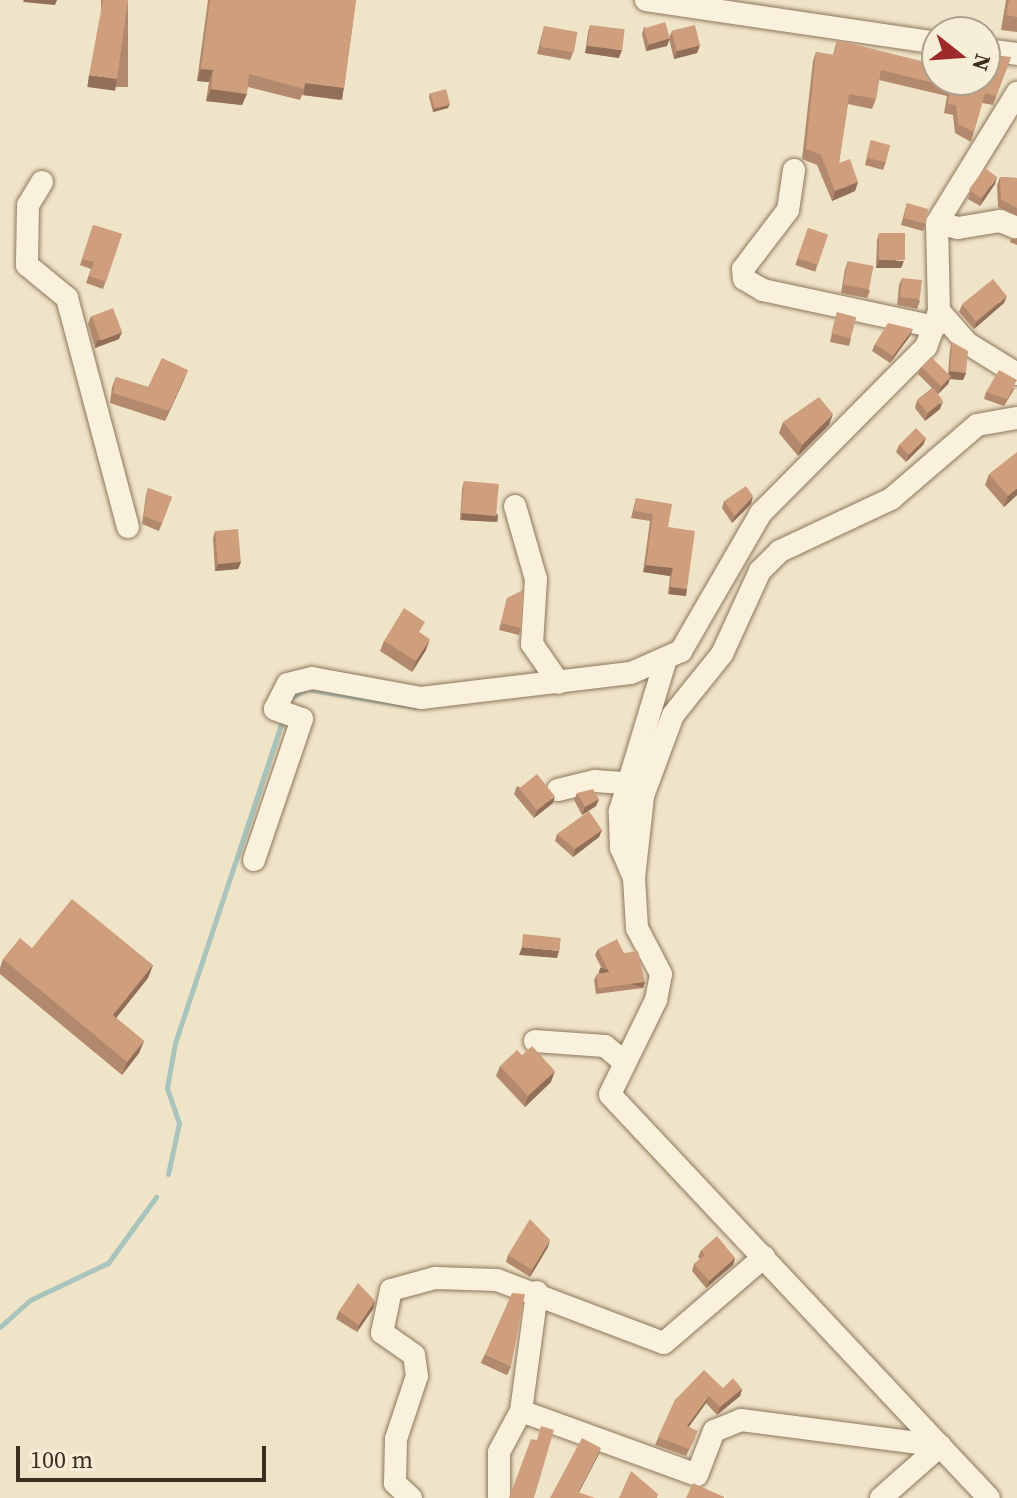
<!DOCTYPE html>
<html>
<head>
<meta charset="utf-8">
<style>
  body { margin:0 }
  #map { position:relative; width:1017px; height:1498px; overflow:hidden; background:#f0e4c8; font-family:"Source Serif 4",serif }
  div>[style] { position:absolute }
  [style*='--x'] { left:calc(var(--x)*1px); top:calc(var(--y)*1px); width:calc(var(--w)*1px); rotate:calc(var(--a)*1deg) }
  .stream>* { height:5px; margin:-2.5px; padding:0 2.5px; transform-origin:2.5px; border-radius:2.5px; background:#a9c4bc }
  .roads { filter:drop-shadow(0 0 2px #8d765c) drop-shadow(0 0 2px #8d765c) }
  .minor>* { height:22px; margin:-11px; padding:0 11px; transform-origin:11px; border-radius:11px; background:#faf1dc }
  .wall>* { inset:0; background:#b2896c; transform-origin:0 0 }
  .shaded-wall>* { inset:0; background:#916f58; transform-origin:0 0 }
  .building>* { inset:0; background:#cf9f7d; transform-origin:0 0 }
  span { translate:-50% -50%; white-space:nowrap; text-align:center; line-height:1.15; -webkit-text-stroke:7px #f7eed8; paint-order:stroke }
  .north { position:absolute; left:921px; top:16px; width:80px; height:80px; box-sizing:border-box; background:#f7eed8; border:2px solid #ada18e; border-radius:50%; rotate:107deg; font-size:22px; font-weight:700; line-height:32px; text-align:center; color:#3d2e20 }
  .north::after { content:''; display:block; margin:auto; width:28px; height:36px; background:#9e2a2b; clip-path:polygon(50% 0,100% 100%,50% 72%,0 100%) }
  .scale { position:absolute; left:16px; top:1446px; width:250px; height:36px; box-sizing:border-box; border:4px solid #3d2e20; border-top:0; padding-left:10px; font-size:24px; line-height:28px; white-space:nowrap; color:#3d2e20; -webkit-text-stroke:6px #f7eed8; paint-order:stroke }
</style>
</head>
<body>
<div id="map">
  <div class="stream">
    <div style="--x:292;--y:697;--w:17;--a:-28"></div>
    <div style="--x:307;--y:689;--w:111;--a:9.3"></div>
    <div style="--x:168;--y:1174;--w:52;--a:-77.8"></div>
    <div style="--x:179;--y:1123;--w:37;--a:-109"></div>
    <div style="--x:167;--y:1088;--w:46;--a:-79.9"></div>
    <div style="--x:175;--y:1043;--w:336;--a:-71.6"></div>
    <div style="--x:0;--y:1327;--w:40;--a:-42"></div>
    <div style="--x:30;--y:1300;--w:86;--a:-25.4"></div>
    <div style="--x:108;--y:1263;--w:82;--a:-54"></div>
  </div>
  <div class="roads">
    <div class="minor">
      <div style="--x:646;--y:0;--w:294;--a:8.4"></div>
      <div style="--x:985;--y:50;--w:32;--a:7"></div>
      <div style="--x:794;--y:170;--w:40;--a:98.5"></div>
      <div style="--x:788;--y:210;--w:74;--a:127.3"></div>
      <div style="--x:743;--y:269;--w:10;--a:84"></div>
      <div style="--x:744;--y:279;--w:22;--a:30"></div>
      <div style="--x:763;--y:290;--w:176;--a:12.1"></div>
      <div style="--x:42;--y:182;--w:27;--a:121"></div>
      <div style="--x:28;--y:205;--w:60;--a:91"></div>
      <div style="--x:27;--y:265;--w:52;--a:39.5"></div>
      <div style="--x:67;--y:298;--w:237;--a:75.1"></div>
      <div style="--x:937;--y:223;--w:22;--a:13"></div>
      <div style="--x:958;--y:228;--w:43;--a:-9.5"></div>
      <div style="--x:1000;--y:221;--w:18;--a:22"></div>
      <div style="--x:939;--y:311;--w:43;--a:48.8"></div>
      <div style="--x:967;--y:343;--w:59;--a:31.8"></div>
      <div style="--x:515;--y:506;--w:76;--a:74"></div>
      <div style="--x:536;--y:579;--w:65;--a:93.5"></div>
      <div style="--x:532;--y:644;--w:47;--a:55.3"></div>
      <div style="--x:558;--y:790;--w:38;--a:-14"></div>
      <div style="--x:595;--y:781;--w:32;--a:4"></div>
      <div style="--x:254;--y:860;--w:149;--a:-71.2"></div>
      <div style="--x:302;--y:719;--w:29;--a:-160"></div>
      <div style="--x:275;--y:709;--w:28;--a:-63"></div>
      <div style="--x:288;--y:684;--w:25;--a:-14"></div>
      <div style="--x:312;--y:678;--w:111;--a:10.4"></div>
      <div style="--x:421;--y:698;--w:211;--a:-6.8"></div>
      <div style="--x:631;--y:673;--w:55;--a:-23.7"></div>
      <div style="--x:681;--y:651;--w:160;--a:-59.9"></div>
      <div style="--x:761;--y:513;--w:234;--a:-45.2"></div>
      <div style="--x:926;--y:347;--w:38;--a:-70"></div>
      <div style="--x:939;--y:311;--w:88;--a:-91.3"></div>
      <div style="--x:937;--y:223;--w:153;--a:-58.4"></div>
      <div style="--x:634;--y:878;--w:33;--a:-113"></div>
      <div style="--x:621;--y:848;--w:37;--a:-92"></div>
      <div style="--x:620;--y:811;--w:156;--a:-73.2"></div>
      <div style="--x:535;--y:1041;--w:70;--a:4.1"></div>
      <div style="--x:605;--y:1046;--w:23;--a:40"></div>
      <div style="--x:521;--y:1411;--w:120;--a:-82.3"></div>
      <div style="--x:411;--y:1498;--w:22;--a:-137"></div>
      <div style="--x:395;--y:1483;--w:44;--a:-88.7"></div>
      <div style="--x:396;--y:1439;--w:66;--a:-71.6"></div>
      <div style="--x:417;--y:1376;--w:21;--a:-98"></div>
      <div style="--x:414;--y:1355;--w:39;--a:-145"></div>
      <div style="--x:382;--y:1333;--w:44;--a:-78.2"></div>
      <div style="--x:391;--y:1290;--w:46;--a:-15.3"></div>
      <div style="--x:435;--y:1278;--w:62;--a:1.8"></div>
      <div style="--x:497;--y:1280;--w:178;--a:20.7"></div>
      <div style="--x:664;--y:1343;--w:132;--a:-40.7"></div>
      <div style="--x:499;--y:1498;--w:46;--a:-90"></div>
      <div style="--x:499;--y:1452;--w:47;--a:-61.8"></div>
      <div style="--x:521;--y:1411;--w:187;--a:20"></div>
      <div style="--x:697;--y:1475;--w:47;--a:-68.9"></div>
      <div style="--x:714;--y:1431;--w:29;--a:-22"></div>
      <div style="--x:741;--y:1420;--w:201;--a:7.4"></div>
      <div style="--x:940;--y:1446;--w:482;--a:-133.2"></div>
      <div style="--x:610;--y:1094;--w:105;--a:-63.9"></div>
      <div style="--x:656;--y:1000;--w:26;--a:-79"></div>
      <div style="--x:661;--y:974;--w:52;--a:-117.6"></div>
      <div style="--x:637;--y:928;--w:50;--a:-93.4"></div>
      <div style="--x:634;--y:878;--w:82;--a:-83.7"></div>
      <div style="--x:643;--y:796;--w:86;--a:-69.7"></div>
      <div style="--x:673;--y:715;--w:78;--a:-51.2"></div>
      <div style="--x:722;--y:654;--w:91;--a:-65.4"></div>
      <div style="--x:760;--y:571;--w:28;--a:-45"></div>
      <div style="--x:780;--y:551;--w:123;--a:-25.1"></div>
      <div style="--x:891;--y:499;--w:113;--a:-40.7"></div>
      <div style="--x:977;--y:425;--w:41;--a:-9.9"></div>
      <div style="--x:881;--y:1498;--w:79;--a:-41.4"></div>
      <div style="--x:940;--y:1446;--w:71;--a:46.7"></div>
    </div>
  </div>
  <div class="wall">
    <div style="left:101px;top:0;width:27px;height:87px"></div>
    <div style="clip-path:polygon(208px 0,356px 0,344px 88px,340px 100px,302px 95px,300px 100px,248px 87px,242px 105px,206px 101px,209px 82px,197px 81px)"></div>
    <div style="clip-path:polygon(1006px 0,1017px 0,1017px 32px,1001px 30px)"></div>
    <div style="clip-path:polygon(590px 25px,619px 58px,585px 53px,588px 32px)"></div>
    <div style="clip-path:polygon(544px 26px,573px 53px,570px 60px,537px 54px)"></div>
    <div style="clip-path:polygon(644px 27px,669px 38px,672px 31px,700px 45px,697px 53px,674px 59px,669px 39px,667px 46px,646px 51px,642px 34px)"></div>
    <div style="clip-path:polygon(837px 40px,985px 80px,1011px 57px,993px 105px,982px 103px,971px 142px,955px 133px,953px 115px,944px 113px,947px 96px,879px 80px,876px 99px,872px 109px,848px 104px,839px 163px,858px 182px,855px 191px,832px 201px,817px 165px,802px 159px,813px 61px,816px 52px,833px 55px)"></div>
    <div style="clip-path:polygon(430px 93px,448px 108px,433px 112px,429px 97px)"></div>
    <div style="clip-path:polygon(871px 140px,886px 162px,883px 170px,865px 165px)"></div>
    <div style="clip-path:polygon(1000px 177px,1017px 178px,1017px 216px,998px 207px,997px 185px)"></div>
    <div style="clip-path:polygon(995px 184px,980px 206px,968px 199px,971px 191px)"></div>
    <div style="clip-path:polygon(907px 203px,926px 224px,923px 231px,901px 225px)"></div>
    <div style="clip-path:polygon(93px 225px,122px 234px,103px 289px,86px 283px,91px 269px,80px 265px)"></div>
    <div style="left:808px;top:228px;width:21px;height:39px;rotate:19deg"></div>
    <div style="clip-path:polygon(879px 233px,901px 268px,876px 268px,877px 240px)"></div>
    <div style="clip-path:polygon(1017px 238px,1017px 245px,1010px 242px,1011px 239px)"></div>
    <div style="clip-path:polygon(848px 261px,870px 291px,867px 298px,841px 293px,845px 269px)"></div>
    <div style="clip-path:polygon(902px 278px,920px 301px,917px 309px,897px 305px,899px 285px)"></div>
    <div style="clip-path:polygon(1004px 303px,974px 329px,959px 312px,962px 305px)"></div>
    <div style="clip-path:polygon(837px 312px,851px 339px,849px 346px,830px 342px)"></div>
    <div style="clip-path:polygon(91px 316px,119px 339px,95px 348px,88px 324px)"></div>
    <div style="clip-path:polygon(910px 336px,890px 363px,872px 351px,875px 344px)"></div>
    <div style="clip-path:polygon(952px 342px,966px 373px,963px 380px,950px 379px,948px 384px,938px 394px,940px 409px,925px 421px,915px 408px,917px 400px,932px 388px,918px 374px,921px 367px,948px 374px,950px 349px)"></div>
    <div style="clip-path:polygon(188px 370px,165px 421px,110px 403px,112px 387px,116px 377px,148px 387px)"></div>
    <div style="clip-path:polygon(1015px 388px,1004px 406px,984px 399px,986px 392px)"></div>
    <div style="clip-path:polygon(783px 422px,829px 425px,798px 456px,779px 433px)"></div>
    <div style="clip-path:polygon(926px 438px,923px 445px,906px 462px,896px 452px,899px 445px)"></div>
    <div style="clip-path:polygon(989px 474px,1017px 495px,1004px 507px,985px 485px)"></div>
    <div style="clip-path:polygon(464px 481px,498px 515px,495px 522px,460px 520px,462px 489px)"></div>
    <div style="clip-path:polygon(148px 488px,172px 497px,159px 531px,142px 524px,146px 495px)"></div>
    <div style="clip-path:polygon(636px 498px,668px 527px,687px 589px,685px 596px,668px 594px,670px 576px,643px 572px,650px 521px,631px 518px)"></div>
    <div style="clip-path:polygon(724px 501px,751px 504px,732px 523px,722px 508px)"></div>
    <div style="clip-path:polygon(215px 531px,241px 562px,238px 569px,215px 571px,213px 538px)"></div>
    <div style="clip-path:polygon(507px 598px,521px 628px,519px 635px,499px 630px)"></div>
    <div style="clip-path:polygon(421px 633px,426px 650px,412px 672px,380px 651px,384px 641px)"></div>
    <div style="clip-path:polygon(517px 786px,553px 803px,534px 818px,514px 794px)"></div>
    <div style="clip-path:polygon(577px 793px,599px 799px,596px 806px,582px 815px,574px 800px)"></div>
    <div style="clip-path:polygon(602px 830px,599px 837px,573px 857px,555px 841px,557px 834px)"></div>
    <div style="clip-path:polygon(32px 948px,153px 965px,148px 978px,116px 1018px,144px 1041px,139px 1053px,122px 1075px,0 974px,0 968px,3px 959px)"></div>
    <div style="clip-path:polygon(598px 949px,624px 953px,645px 982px,643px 988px,596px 994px,594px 980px,597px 974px,604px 973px,595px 955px)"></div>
    <div style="clip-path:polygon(522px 1055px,551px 1082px,525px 1107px,496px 1076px,500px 1066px)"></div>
    <div style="clip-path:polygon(548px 1247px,530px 1277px,506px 1262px,508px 1255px)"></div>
    <div style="clip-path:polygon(701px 1250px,735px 1258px,733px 1265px,706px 1288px,692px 1271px,694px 1264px,700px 1259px,698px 1257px)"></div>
    <div style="clip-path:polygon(375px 1301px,373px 1309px,357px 1332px,336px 1319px,339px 1311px)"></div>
    <div style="left:485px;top:1354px;width:29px;height:10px;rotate:25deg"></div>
    <div style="clip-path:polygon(723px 1388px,742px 1389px,740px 1396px,717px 1415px,706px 1403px,689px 1427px,695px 1438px,686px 1456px,655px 1445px,675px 1400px)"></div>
  </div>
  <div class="shaded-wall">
    <div style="clip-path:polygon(24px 0,57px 0,55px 5px,23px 2px)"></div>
    <div style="clip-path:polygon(670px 38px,667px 46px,646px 51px,649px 44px)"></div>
    <div style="clip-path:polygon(700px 45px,697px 53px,674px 59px,677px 51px)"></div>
    <div style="clip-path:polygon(587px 46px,622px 50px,619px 58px,585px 53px)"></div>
    <div style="clip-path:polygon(201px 69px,213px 70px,209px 82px,197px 81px)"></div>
    <div style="left:89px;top:75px;width:28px;height:12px;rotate:8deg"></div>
    <div style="left:305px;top:83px;width:39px;height:12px;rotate:7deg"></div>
    <div style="clip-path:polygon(211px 89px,247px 94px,242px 105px,206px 101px)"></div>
    <div style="clip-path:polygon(450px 104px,448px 108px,433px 112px,434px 108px)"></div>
    <div style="clip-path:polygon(997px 177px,995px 184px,980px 206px,982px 199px)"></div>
    <div style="clip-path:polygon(858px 182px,855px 191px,832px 201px,835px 191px)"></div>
    <div style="clip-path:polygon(879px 260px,904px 261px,901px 268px,876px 268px)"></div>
    <div style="clip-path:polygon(1007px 296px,1004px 303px,974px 329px,977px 322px)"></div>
    <div style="clip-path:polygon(913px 329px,910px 336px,890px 363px,893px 356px)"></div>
    <div style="clip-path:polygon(122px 332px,119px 339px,95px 348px,97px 341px)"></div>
    <div style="clip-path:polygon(188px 370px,184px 380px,165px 421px,169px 411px)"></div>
    <div style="clip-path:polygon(950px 371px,966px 373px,963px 380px,950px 379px,948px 384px,938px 394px,941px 387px,948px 379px)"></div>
    <div style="clip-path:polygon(943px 401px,940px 409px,925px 421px,928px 413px)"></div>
    <div style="clip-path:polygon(833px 414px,829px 425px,798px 456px,802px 445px)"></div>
    <div style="clip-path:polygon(926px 438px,923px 445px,906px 462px,909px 455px)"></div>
    <div style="clip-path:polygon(1017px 488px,1017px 495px,1004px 507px,1008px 496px)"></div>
    <div style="clip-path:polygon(753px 496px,751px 504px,732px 523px,735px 516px)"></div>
    <div style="left:462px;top:513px;width:36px;height:7px;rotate:3deg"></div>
    <div style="clip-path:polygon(241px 562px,238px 569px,215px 571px,218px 564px)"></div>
    <div style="clip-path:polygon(646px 565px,673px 568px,670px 576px,643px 572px)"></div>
    <div style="left:670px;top:587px;width:17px;height:7px;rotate:7deg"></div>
    <div style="clip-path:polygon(430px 639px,426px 650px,412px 672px,416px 661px)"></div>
    <div style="clip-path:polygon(555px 796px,553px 803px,534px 818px,537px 811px)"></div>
    <div style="clip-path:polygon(599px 799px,596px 806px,582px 815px,585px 807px)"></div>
    <div style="clip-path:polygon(602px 830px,599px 837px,573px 857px,575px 849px)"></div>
    <div style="clip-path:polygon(522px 947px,559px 951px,557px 958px,519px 955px)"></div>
    <div style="clip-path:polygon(153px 965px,148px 978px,108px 1028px,113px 1015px)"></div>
    <div style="left:645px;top:982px;width:6px;height:47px;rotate:108deg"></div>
    <div style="clip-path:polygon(144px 1041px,139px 1053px,122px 1075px,127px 1062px)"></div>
    <div style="clip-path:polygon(555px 1071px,551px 1082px,525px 1107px,528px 1096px)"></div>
    <div style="clip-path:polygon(550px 1240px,548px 1247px,530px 1277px,532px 1270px)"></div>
    <div style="clip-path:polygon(735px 1258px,733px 1265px,706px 1288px,709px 1281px)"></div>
    <div style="clip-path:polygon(375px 1301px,373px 1309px,357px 1332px,359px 1325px)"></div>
    <div style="clip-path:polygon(742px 1389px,740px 1396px,717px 1415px,720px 1407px)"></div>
    <div style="clip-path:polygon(709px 1396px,706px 1403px,684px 1433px,687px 1426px)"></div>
    <div style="clip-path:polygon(601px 1448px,598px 1456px,576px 1498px,578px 1492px)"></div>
  </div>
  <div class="building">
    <div style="clip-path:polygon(103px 0,128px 0,117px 79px,89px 75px)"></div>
    <div style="clip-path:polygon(210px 0,356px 0,344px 88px,305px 83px,304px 89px,249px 74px,247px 94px,211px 89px,213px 70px,201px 69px)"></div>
    <div style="clip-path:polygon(1009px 0,1017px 0,1017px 17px,1006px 15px)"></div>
    <div style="left:665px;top:22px;width:17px;height:22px;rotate:73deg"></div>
    <div style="left:590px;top:25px;width:35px;height:21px;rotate:7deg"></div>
    <div style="left:695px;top:25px;width:21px;height:24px;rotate:76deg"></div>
    <div style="left:544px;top:26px;width:34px;height:21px;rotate:10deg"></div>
    <div style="clip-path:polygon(837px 40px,937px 65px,937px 80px,985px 80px,986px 54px,1011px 57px,996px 96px,985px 93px,974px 132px,958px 124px,956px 105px,948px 104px,950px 87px,881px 70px,876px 99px,849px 94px,839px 163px,850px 159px,858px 182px,835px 191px,821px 155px,806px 149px,816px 52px,834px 55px)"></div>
    <div style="left:446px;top:89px;width:16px;height:16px;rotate:75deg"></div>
    <div style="left:871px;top:140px;width:20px;height:18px;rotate:15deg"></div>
    <div style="left:985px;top:168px;width:15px;height:27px;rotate:37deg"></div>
    <div style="clip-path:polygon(1000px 177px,1017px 178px,1017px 208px,1001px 200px)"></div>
    <div style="clip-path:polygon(907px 203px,928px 209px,926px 224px,904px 218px)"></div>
    <div style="clip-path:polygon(93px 225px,122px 234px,106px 282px,89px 276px,94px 262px,82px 259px)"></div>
    <div style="left:808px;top:228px;width:21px;height:32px;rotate:19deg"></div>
    <div style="left:879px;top:233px;width:26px;height:27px"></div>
    <div style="left:848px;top:261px;width:26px;height:24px;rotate:11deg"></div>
    <div style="left:902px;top:278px;width:20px;height:19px;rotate:6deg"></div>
    <div style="left:993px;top:279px;width:22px;height:40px;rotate:51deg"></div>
    <div style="left:113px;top:308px;width:26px;height:23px;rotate:69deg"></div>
    <div style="left:837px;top:312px;width:20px;height:22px;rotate:15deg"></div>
    <div style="clip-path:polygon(888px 323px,913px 329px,893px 356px,875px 344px)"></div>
    <div style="clip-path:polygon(952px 342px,968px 351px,966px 373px,950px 371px)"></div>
    <div style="left:931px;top:357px;width:28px;height:14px;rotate:44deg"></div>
    <div style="clip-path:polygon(162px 358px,188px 370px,169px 411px,113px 393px,116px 377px,148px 387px)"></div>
    <div style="clip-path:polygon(999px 370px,1017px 380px,1007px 399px,986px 392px)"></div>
    <div style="left:933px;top:388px;width:16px;height:20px;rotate:52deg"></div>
    <div style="clip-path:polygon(819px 397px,833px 414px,802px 445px,783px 422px)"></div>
    <div style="left:916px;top:428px;width:14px;height:24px;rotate:45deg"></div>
    <div style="clip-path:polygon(1017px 452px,1017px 488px,1008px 496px,989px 474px)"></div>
    <div style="left:464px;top:481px;width:35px;height:32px;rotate:5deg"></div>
    <div style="clip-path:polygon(746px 486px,753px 496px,735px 516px,724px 501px)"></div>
    <div style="clip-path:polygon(148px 488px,172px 497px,162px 523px,144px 516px)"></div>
    <div style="clip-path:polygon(636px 498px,672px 504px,668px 527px,695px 531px,687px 589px,670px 587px,673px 568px,646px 565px,653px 514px,634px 511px)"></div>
    <div style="left:238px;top:529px;width:33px;height:23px;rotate:85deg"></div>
    <div style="clip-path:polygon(523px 590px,521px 628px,501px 623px,507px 598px)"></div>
    <div style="clip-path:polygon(404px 608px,425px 622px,419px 632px,430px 639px,416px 661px,384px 641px)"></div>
    <div style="left:537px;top:774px;width:28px;height:23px;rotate:51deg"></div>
    <div style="clip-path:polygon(593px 789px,599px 799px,585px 807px,577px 793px)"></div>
    <div style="clip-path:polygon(589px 811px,602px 830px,575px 849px,557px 834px)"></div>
    <div style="clip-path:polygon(72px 899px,153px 965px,113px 1015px,144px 1041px,127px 1062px,3px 959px,20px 938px,32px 948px)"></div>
    <div style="left:523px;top:934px;width:38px;height:13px;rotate:6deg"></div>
    <div style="clip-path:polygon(617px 939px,624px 953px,638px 951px,645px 982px,598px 988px,597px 974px,609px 972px,598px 949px)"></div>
    <div style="clip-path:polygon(532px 1046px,555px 1071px,528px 1096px,500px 1066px,517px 1050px,522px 1055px)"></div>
    <div style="clip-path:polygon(530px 1219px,550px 1240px,532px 1270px,508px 1255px)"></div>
    <div style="clip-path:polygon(717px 1236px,735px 1258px,709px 1281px,694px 1264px,705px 1255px,701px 1250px)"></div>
    <div style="clip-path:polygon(358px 1283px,375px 1301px,359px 1325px,339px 1311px)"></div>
    <div style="clip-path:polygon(512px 1293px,525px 1294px,511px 1366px,485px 1354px)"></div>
    <div style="clip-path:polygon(704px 1370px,723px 1388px,733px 1378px,742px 1389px,720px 1407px,709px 1396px,687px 1426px,698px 1431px,689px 1449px,658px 1437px,675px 1400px)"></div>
    <div style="clip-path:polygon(541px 1426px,554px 1430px,534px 1498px,509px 1498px,531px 1439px,537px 1440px)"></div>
    <div style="clip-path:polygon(582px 1438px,601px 1448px,578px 1492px,595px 1498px,550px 1498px)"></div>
    <div style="clip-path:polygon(631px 1471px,658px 1494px,657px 1498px,619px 1498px)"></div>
    <div style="clip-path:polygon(693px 1483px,724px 1497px,724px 1498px,686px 1498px)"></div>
  </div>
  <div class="north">N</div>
  <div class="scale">100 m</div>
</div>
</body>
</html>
